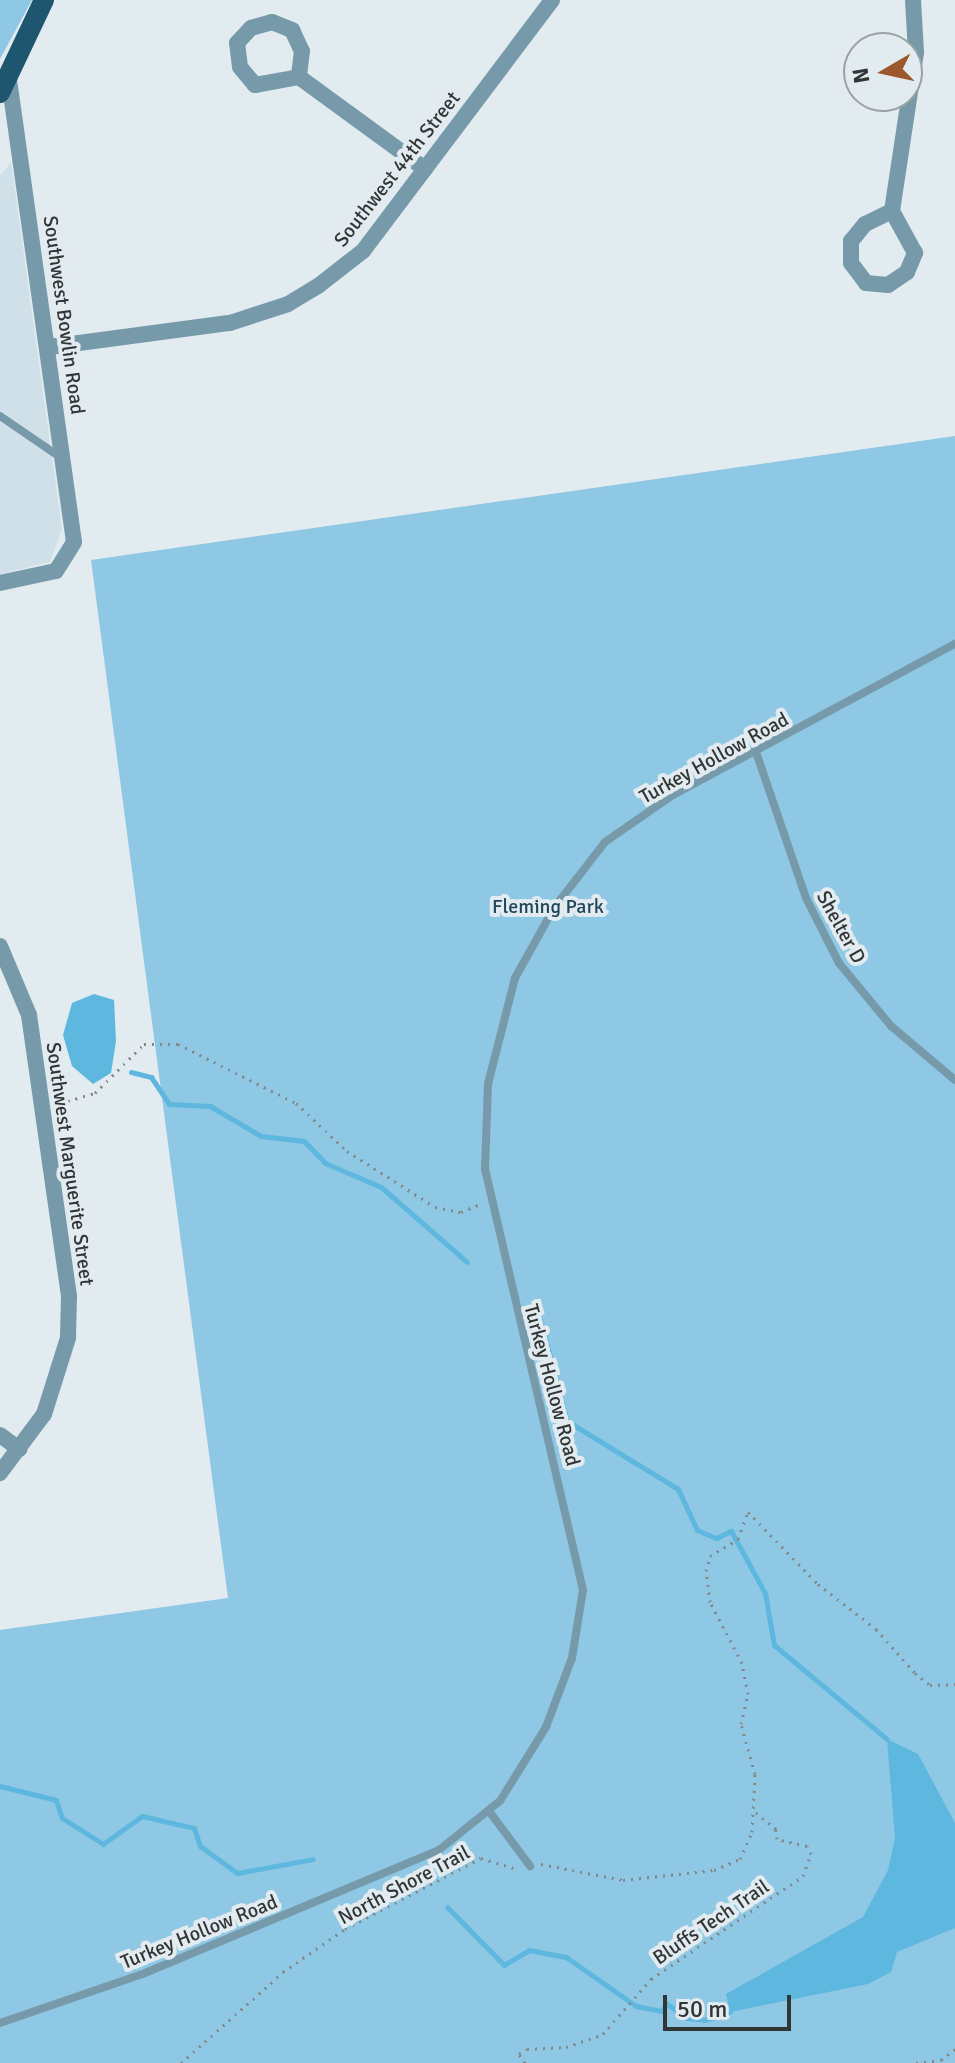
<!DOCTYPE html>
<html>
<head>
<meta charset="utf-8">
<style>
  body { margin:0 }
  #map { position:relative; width:955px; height:2063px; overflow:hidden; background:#e2ebef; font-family:Signika,sans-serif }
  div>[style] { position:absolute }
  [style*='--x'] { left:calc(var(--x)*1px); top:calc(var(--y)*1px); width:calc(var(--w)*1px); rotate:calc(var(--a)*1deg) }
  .built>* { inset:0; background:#d0e0e8 }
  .green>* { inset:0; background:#8fc8e4 }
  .water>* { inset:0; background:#5db7df }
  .stream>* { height:5px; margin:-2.5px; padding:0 2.5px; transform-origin:2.5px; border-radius:2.5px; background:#5db7df }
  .path>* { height:3px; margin-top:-1.5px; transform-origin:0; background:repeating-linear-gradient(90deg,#82898b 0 2px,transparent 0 8px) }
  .service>* { height:8px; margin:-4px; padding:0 4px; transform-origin:4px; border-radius:4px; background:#779aab }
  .minor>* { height:16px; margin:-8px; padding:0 8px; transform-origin:8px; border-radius:8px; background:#779aab }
  .primary>* { height:20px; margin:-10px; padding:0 10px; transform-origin:10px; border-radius:10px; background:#1d566e }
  span { translate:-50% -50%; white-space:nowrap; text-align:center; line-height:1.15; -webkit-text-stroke:8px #e2ebef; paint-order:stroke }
  .street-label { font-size:20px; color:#313536 }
  .park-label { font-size:20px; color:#204759 }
  .north { position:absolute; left:843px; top:32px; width:80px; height:80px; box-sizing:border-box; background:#e2ebef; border:2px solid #9ba2a5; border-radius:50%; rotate:261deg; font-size:22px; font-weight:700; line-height:32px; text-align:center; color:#313536 }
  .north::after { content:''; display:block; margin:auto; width:28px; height:36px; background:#9d572d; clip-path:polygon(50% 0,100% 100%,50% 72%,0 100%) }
  .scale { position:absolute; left:663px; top:1995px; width:128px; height:36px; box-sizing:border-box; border:4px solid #313536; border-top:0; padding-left:10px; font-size:24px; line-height:28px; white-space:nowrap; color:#313536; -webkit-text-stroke:6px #e2ebef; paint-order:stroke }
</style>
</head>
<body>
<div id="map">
  <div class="built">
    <div style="clip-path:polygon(11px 162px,62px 529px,50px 562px,0 574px,0 176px)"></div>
  </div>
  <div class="green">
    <div style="clip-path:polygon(0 0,32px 0,0 59px)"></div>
    <div style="clip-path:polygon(955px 436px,955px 2063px,0 2063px,0 1630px,228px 1598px,91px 560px)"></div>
  </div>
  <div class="water">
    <div style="clip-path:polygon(94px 994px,114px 1000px,116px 1041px,111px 1073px,93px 1084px,72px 1066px,63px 1035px,72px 1003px)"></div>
    <div style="clip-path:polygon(887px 1739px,918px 1754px,955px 1823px,955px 1928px,897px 1952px,891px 1972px,868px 1984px,730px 2012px,726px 1994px,863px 1917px,888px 1870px,895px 1838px)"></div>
  </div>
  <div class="stream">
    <div style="--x:131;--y:1072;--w:21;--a:14"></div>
    <div style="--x:151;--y:1077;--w:32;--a:56"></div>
    <div style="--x:169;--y:1104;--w:41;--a:2.8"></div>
    <div style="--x:210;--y:1106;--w:59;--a:30.5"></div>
    <div style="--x:261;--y:1136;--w:43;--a:6.6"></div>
    <div style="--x:304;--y:1141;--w:30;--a:46"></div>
    <div style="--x:325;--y:1163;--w:61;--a:23.2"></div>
    <div style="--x:381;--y:1187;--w:114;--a:41.1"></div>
    <div style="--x:540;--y:1319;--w:106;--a:75.2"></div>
    <div style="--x:567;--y:1421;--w:130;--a:31.5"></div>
    <div style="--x:678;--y:1489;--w:45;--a:65.1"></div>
    <div style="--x:697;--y:1530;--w:21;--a:23"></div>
    <div style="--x:716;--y:1538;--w:17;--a:-25"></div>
    <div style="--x:731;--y:1531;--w:71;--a:61.3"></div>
    <div style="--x:765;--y:1593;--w:53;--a:80.2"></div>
    <div style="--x:774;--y:1645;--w:147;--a:39.8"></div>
    <div style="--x:0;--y:1786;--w:58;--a:14"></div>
    <div style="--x:56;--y:1800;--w:19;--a:72"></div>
    <div style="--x:62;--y:1818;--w:49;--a:32.4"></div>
    <div style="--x:103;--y:1844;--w:48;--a:-35.7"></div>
    <div style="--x:142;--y:1816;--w:53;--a:13"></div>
    <div style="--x:194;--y:1828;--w:19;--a:72"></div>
    <div style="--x:200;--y:1846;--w:46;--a:36.1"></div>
    <div style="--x:237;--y:1873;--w:77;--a:-10.4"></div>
    <div style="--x:447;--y:1907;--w:81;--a:45.5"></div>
    <div style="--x:504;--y:1965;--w:29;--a:-31"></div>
    <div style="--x:529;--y:1950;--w:38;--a:11"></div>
    <div style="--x:566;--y:1957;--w:85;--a:35"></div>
    <div style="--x:636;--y:2006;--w:25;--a:11"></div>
    <div style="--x:661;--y:2011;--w:9;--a:-49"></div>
    <div style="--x:667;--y:2004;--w:24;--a:35"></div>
    <div style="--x:687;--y:2018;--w:18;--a:6"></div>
    <div style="--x:705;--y:2020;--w:26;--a:-18"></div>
  </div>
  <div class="path">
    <div style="--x:60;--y:1103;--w:36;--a:-16"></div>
    <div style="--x:95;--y:1093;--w:69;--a:-45"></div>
    <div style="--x:144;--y:1044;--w:34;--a:0"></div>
    <div style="--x:178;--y:1044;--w:132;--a:26.6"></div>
    <div style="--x:296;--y:1103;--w:70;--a:43.3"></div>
    <div style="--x:347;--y:1151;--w:104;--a:32.5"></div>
    <div style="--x:435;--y:1207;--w:26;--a:11"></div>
    <div style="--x:461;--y:1212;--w:21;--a:-23"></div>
    <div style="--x:541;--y:1864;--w:84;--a:11"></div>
    <div style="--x:623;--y:1880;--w:92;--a:-6.3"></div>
    <div style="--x:714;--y:1870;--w:28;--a:-23"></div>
    <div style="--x:740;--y:1859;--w:30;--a:-66"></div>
    <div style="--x:752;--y:1832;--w:58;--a:-87"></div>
    <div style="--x:755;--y:1774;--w:52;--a:-105.6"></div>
    <div style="--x:741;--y:1724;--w:31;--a:-77"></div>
    <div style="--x:748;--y:1694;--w:32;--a:-101"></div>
    <div style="--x:742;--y:1663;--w:69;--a:-117.7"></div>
    <div style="--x:710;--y:1602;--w:31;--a:-97"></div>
    <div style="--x:706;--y:1571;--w:16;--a:-75"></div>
    <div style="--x:710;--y:1556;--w:33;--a:-31"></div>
    <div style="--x:738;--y:1539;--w:29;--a:-70"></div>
    <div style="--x:748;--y:1512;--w:100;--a:45.8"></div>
    <div style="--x:818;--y:1584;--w:73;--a:37.8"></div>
    <div style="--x:876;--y:1629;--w:59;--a:48.4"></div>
    <div style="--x:915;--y:1673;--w:19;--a:39"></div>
    <div style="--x:930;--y:1685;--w:25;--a:-2"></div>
    <div style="--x:181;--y:2063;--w:137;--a:-41.7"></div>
    <div style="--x:283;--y:1972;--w:75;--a:-34.7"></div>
    <div style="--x:345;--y:1929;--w:153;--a:-27.6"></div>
    <div style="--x:481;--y:1858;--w:34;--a:17"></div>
    <div style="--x:525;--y:2063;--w:11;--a:-124"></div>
    <div style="--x:519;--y:2054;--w:9;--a:-32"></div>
    <div style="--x:527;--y:2049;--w:39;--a:-3"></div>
    <div style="--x:566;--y:2047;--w:39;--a:-19"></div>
    <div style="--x:603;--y:2034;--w:73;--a:-48.9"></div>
    <div style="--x:651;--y:1979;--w:184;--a:-34.1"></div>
    <div style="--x:803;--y:1876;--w:23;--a:-70"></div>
    <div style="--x:811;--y:1854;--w:9;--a:-117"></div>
    <div style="--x:807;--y:1846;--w:31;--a:-167"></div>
    <div style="--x:777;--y:1839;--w:10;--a:-96"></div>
    <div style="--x:776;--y:1829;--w:32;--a:-141"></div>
    <div style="--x:916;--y:2063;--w:25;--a:-7"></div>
    <div style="--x:941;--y:2060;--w:18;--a:-38"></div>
  </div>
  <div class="service">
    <div style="--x:0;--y:416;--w:76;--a:34.3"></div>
    <div style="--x:756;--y:752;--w:154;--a:71.1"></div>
    <div style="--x:806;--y:898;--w:73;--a:63.1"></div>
    <div style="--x:839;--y:963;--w:82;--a:50.5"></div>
    <div style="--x:891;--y:1026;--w:84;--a:40.2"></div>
    <div style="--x:489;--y:1811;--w:69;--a:53.3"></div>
    <div style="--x:0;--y:2023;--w:153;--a:-19"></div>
    <div style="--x:145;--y:1973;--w:319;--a:-22.7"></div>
    <div style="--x:439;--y:1850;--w:78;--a:-38.8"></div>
    <div style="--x:500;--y:1801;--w:87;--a:-58.1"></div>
    <div style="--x:546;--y:1727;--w:74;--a:-69.4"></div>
    <div style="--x:572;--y:1658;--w:69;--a:-80.8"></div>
    <div style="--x:583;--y:1590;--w:432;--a:-103.1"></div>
    <div style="--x:485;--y:1169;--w:85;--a:-88"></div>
    <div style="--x:488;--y:1084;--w:109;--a:-75.7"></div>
    <div style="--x:515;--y:978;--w:80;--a:-60.9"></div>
    <div style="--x:554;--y:908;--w:83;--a:-52.3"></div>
    <div style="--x:605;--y:842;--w:83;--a:-34.7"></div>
    <div style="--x:673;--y:795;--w:320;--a:-28.2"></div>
  </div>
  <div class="minor">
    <div style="--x:299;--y:77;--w:45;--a:169.7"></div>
    <div style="--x:255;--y:85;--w:23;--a:-130"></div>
    <div style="--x:240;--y:67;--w:24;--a:-97"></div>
    <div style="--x:237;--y:43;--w:21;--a:-47"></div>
    <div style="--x:251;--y:28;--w:22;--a:-16"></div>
    <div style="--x:272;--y:22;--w:22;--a:22"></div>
    <div style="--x:292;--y:30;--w:23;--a:65"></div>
    <div style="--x:302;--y:51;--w:26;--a:97"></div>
    <div style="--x:299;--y:77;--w:156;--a:36.1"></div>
    <div style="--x:892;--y:211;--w:30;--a:154"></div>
    <div style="--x:865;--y:224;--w:22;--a:129"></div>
    <div style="--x:851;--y:241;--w:22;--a:90"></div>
    <div style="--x:851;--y:263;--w:25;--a:53"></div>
    <div style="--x:866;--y:283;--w:22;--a:5"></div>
    <div style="--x:888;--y:285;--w:23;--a:-34"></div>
    <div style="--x:907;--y:272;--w:21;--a:-67"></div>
    <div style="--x:915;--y:253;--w:48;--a:-118.7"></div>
    <div style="--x:892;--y:211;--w:161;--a:-81.4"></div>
    <div style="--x:916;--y:52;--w:52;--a:-93.3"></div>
    <div style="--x:49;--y:347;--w:183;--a:-7.6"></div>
    <div style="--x:230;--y:323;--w:61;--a:-18.1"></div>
    <div style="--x:288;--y:304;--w:35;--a:-31"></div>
    <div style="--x:318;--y:286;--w:57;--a:-37.9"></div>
    <div style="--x:363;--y:251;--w:314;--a:-53"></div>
    <div style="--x:0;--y:583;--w:57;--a:-12.1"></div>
    <div style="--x:56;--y:571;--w:34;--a:-58"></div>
    <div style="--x:74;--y:542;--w:467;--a:-98"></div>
    <div style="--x:0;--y:946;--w:75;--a:67.2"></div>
    <div style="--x:29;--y:1015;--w:284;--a:81.9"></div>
    <div style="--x:69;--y:1296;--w:42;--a:91.4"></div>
    <div style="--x:68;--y:1338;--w:80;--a:107.5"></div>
    <div style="--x:44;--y:1414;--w:74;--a:126.7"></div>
    <div style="--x:0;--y:1435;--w:24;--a:36"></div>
  </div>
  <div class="primary">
    <div style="--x:0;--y:93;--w:103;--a:-64.7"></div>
  </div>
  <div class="street-label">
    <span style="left:397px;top:169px;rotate:-52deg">Southwest 44th Street</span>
    <span style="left:64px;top:315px;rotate:82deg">Southwest Bowlin Road</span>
    <span style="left:714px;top:758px;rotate:-29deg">Turkey Hollow Road</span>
    <span style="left:841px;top:927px;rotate:61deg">Shelter D</span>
    <span style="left:70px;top:1164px;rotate:82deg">Southwest Marguerite Street</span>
    <span style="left:552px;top:1385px;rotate:75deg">Turkey Hollow Road</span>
    <span style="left:404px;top:1885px;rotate:-28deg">North Shore Trail</span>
    <span style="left:711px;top:1922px;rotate:-34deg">Bluffs Tech Trail</span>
    <span style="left:199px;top:1932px;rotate:-22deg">Turkey Hollow Road</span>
  </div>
  <div class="park-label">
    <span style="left:548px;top:906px">Fleming Park</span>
  </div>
  <div class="north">N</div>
  <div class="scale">50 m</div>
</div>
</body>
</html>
